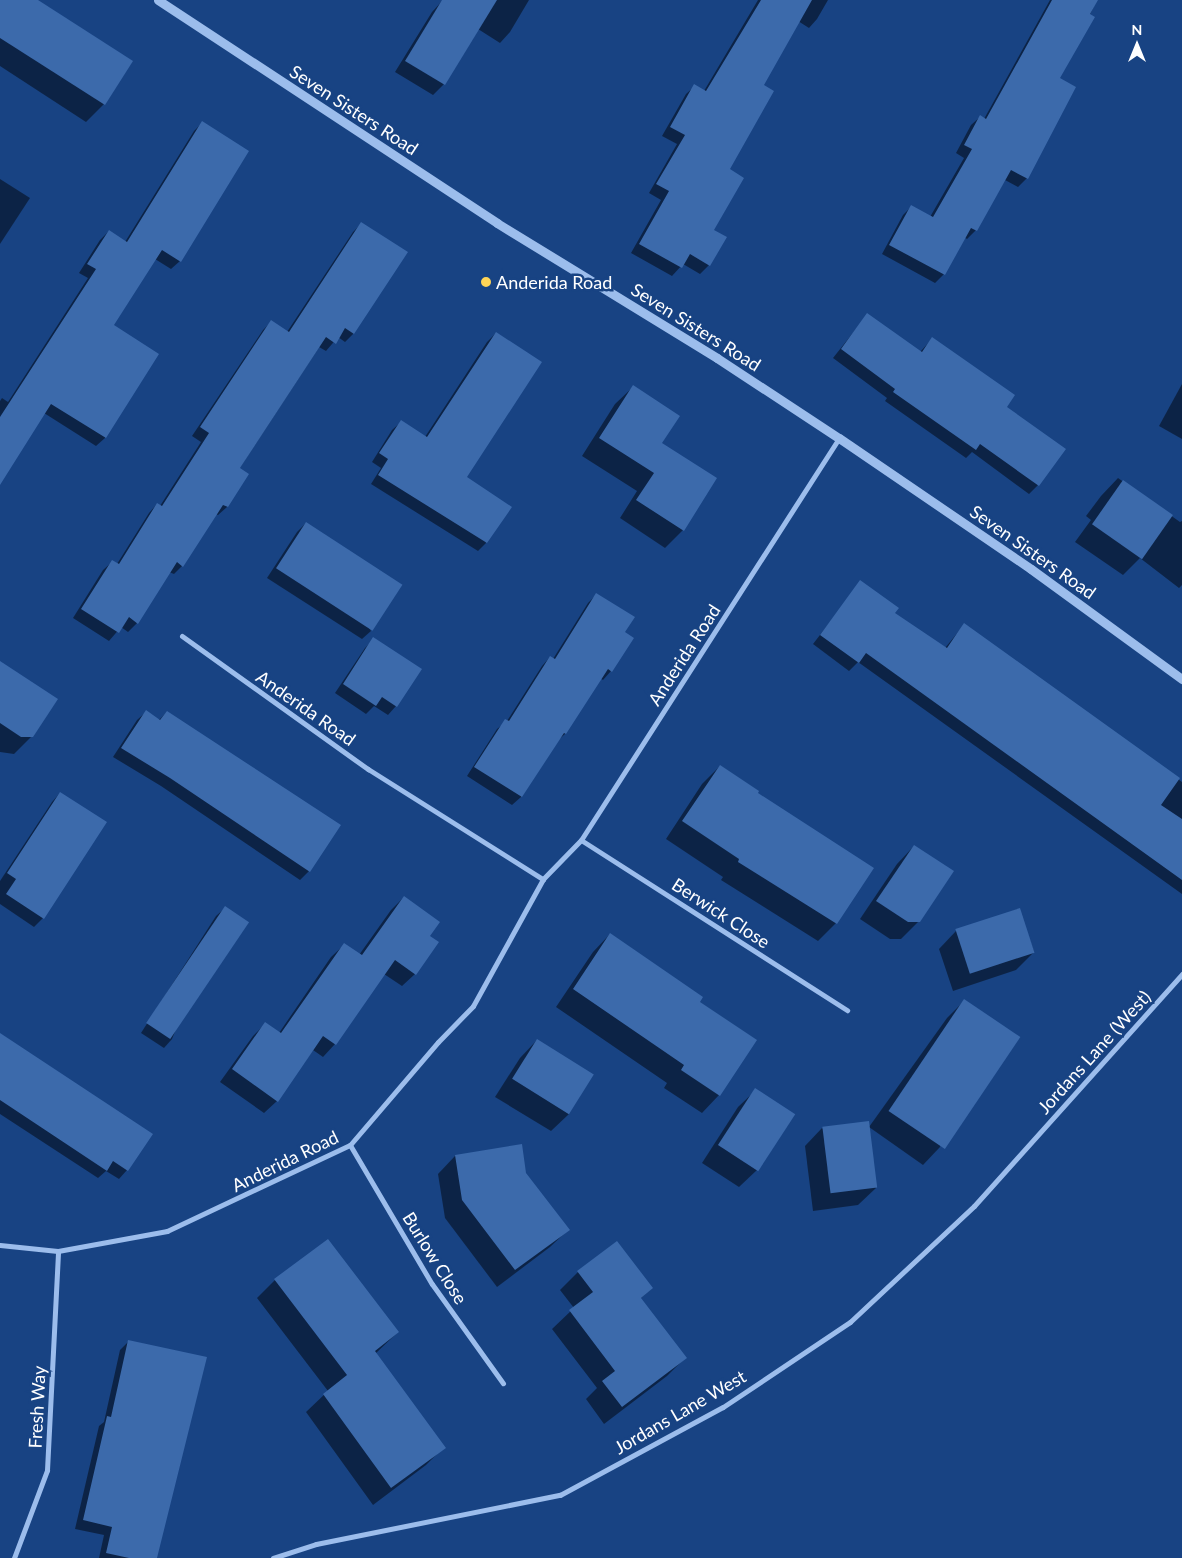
<!DOCTYPE html>
<html>
<head>
<meta charset="utf-8">
<style>
  body { margin:0 }
  #map { position:relative; width:1182px; height:1558px; overflow:hidden; background:#184383; font-family:Lato,sans-serif }
  div>[style] { position:absolute }
  [style*='--x'] { left:calc(var(--x)*1px); top:calc(var(--y)*1px); width:calc(var(--w)*1px); rotate:calc(var(--a)*1deg) }
  .shadow>* { inset:0; background:#0007 }
  .building>* { inset:0; background:#3c6aab; transform-origin:0 0 }
  .minor>* { height:5px; margin:-2.5px; padding:0 2.5px; transform-origin:2.5px; border-radius:2.5px; background:#9cbdec }
  .tertiary>* { height:9px; margin:-4.5px; padding:0 4.5px; transform-origin:4.5px; border-radius:4.5px; background:#9cbdec }
  .dots>* { width:14px; height:14px; translate:-50% -50%; box-sizing:border-box; border:2px solid #184383; border-radius:50% }
  span { translate:-50% -50%; white-space:nowrap; text-align:center; line-height:1.15; -webkit-text-stroke:5px #184383; paint-order:stroke }
  .street-label { font-size:18px; color:#fff }
  .poi-label { font-size:18px; color:#fff }
  .left { translate:0 -50%; text-align:left }
  .north { position:absolute; left:1112px; top:20px; width:50px; height:50px; -webkit-text-stroke:4px #184383; paint-order:stroke; rotate:0deg; font-size:14px; font-weight:700; line-height:20px; text-align:center; color:#fff }
  .north::after { content:''; display:block; margin:auto; width:18px; height:22px; background:#fff; clip-path:polygon(50% 0,100% 100%,50% 72%,0 100%) }
</style>
</head>
<body>
<div id="map">
  <div class="shadow">
    <div style="clip-path:polygon(0 0,19px 0,104px 104px,86px 122px,0 66px)"></div>
    <div style="clip-path:polygon(443px 0,529px 0,510px 32px,500px 43px,478px 29px,444px 84px,433px 95px,395px 72px,432px 12px)"></div>
    <div style="clip-path:polygon(758px 0,828px 0,817px 19px,809px 28px,798px 21px,762px 85px,728px 170px,712px 230px,709px 265px,700px 274px,683px 264px,672px 276px,631px 253px,661px 200px,649px 193px,677px 144px,662px 136px,686px 94px,695px 86px,704px 91px)"></div>
    <div style="clip-path:polygon(1050px 0,1097px 0,1058px 79px,1027px 178px,1018px 187px,1005px 180px,976px 230px,967px 239px,964px 237px,944px 274px,935px 283px,882px 254px,903px 215px,911px 207px,930px 217px,964px 158px,956px 153px,971px 125px,980px 117px,984px 119px)"></div>
    <div style="clip-path:polygon(202px 123px,180px 261px,171px 269px,155px 259px,113px 325px,157px 354px,105px 438px,96px 446px,44px 413px,0 479px,0 401px,2px 398px,8px 402px,88px 278px,79px 273px,100px 240px,109px 231px,125px 242px,194px 131px)"></div>
    <div style="clip-path:polygon(0 179px,30px 198px,0 244px)"></div>
    <div style="clip-path:polygon(361px 224px,354px 333px,345px 342px,338px 337px,326px 351px,319px 347px,239px 469px,247px 474px,227px 507px,218px 515px,216px 514px,182px 566px,174px 574px,169px 572px,137px 623px,128px 632px,121px 627px,109px 641px,73px 618px,103px 570px,112px 562px,117px 564px,149px 513px,157px 504px,160px 506px,201px 442px,192px 436px,263px 330px,271px 322px,287px 332px,353px 232px)"></div>
    <div style="clip-path:polygon(867px 315px,920px 352px,932px 339px,1005px 407px,1038px 485px,1029px 494px,972px 452px,966px 458px,885px 401px,887px 398px,833px 358px)"></div>
    <div style="clip-path:polygon(496px 333px,466px 477px,486px 543px,478px 551px,371px 484px,381px 468px,372px 462px,392px 430px,401px 422px,425px 437px,487px 342px)"></div>
    <div style="clip-path:polygon(1182px 384px,1182px 439px,1159px 426px)"></div>
    <div style="clip-path:polygon(633px 387px,660px 443px,683px 530px,665px 548px,620px 518px,637px 491px,582px 456px,615px 404px)"></div>
    <div style="clip-path:polygon(1118px 478px,1180px 522px,1182px 521px,1182px 585px,1179px 588px,1140px 558px,1123px 575px,1075px 542px,1091px 520px,1086px 516px,1101px 496px)"></div>
    <div style="clip-path:polygon(306px 523px,371px 631px,362px 639px,267px 578px,297px 532px)"></div>
    <div style="clip-path:polygon(861px 582px,893px 613px,945px 648px,964px 625px,1182px 782px,1182px 894px,858px 662px,849px 671px,813px 644px)"></div>
    <div style="clip-path:polygon(596px 595px,623px 633px,611px 671px,603px 680px,600px 678px,565px 734px,556px 742px,521px 797px,512px 805px,467px 776px,497px 729px,507px 721px,542px 666px,550px 657px,553px 659px,588px 603px)"></div>
    <div style="clip-path:polygon(374px 639px,396px 706px,388px 715px,374px 706px,366px 714px,335px 693px,365px 648px)"></div>
    <div style="clip-path:polygon(0 663px,32px 736px,14px 754px,0 752px)"></div>
    <div style="clip-path:polygon(146px 712px,159px 720px,167px 712px,309px 871px,300px 880px,161px 786px,113px 757px,137px 720px)"></div>
    <div style="clip-path:polygon(720px 766px,756px 794px,872px 868px,836px 923px,818px 941px,721px 880px,723px 877px,666px 839px,702px 784px)"></div>
    <div style="clip-path:polygon(60px 793px,43px 918px,34px 927px,0 904px,0 881px,52px 802px)"></div>
    <div style="clip-path:polygon(914px 846px,919px 921px,901px 939px,890px 939px,860px 919px,897px 864px)"></div>
    <div style="clip-path:polygon(404px 897px,428px 937px,415px 974px,402px 986px,384px 974px,335px 1044px,323px 1057px,313px 1050px,277px 1101px,264px 1113px,220px 1082px,253px 1036px,265px 1024px,279px 1033px,331px 957px,344px 945px,359px 955px,391px 910px)"></div>
    <div style="clip-path:polygon(225px 908px,172px 1039px,164px 1048px,141px 1033px,216px 916px)"></div>
    <div style="clip-path:polygon(1019px 909px,1034px 952px,1016px 970px,953px 991px,939px 949px,956px 931px)"></div>
    <div style="clip-path:polygon(610px 934px,698px 1002px,719px 1095px,702px 1113px,664px 1088px,667px 1083px,556px 1007px,593px 952px)"></div>
    <div style="clip-path:polygon(964px 1001px,940px 1147px,923px 1165px,869px 1127px,947px 1018px)"></div>
    <div style="clip-path:polygon(537px 1040px,569px 1114px,551px 1131px,495px 1097px,520px 1058px)"></div>
    <div style="clip-path:polygon(0 1048px,127px 1170px,119px 1179px,106px 1171px,98px 1178px,0 1114px)"></div>
    <div style="clip-path:polygon(756px 1090px,757px 1170px,739px 1187px,702px 1163px,738px 1107px)"></div>
    <div style="clip-path:polygon(822px 1128px,876px 1188px,858px 1205px,813px 1211px,805px 1146px)"></div>
    <div style="clip-path:polygon(455px 1156px,525px 1174px,568px 1230px,550px 1247px,497px 1287px,445px 1218px,438px 1174px)"></div>
    <div style="clip-path:polygon(617px 1243px,652px 1288px,640px 1299px,685px 1358px,667px 1376px,604px 1424px,586px 1399px,597px 1388px,552px 1329px,574px 1308px,560px 1290px,578px 1272px)"></div>
    <div style="clip-path:polygon(275px 1280px,398px 1332px,375px 1354px,444px 1447px,426px 1465px,373px 1505px,306px 1412px,328px 1391px,257px 1298px)"></div>
    <div style="clip-path:polygon(129px 1341px,206px 1358px,156px 1558px,99px 1558px,104px 1535px,75px 1529px,99px 1426px,104px 1422px,120px 1350px)"></div>
  </div>
  <div class="building">
    <div style="clip-path:polygon(0 0,38px 0,133px 61px,105px 105px,0 38px)"></div>
    <div style="clip-path:polygon(442px 0,497px 0,445px 85px,405px 61px)"></div>
    <div style="clip-path:polygon(761px 0,812px 0,764px 85px,774px 91px,730px 169px,744px 178px,714px 230px,727px 237px,710px 266px,690px 254px,682px 268px,639px 244px,669px 191px,656px 184px,685px 135px,670px 127px,694px 84px,706px 91px)"></div>
    <div style="clip-path:polygon(1052px 0,1098px 0,1090px 14px,1095px 17px,1060px 78px,1076px 87px,1028px 179px,1011px 170px,977px 231px,971px 228px,945px 275px,889px 245px,911px 205px,933px 217px,972px 149px,964px 145px,980px 115px,986px 119px)"></div>
    <div style="clip-path:polygon(202px 121px,249px 151px,181px 262px,162px 250px,114px 325px,159px 354px,106px 438px,51px 404px,0 485px,0 417px,96px 269px,87px 264px,109px 230px,127px 242px)"></div>
    <div style="clip-path:polygon(361px 222px,408px 252px,354px 334px,345px 328px,336px 344px,326px 337px,240px 468px,249px 474px,228px 507px,223px 505px,183px 567px,177px 562px,138px 624px,129px 617px,119px 633px,81px 609px,112px 560px,119px 564px,157px 503px,162px 506px,209px 433px,200px 427px,271px 320px,289px 332px)"></div>
    <div style="clip-path:polygon(867px 313px,922px 352px,932px 337px,1015px 395px,1007px 407px,1066px 449px,1039px 486px,980px 444px,976px 450px,893px 392px,895px 389px,841px 349px)"></div>
    <div style="clip-path:polygon(496px 332px,542px 362px,467px 477px,512px 507px,487px 543px,378px 475px,388px 459px,379px 453px,401px 420px,427px 437px)"></div>
    <div style="clip-path:polygon(633px 385px,680px 416px,662px 443px,717px 478px,684px 531px,636px 500px,654px 473px,599px 438px)"></div>
    <div style="left:1123px;top:480px;width:61px;height:54px;rotate:35deg"></div>
    <div style="left:306px;top:522px;width:115px;height:55px;rotate:33deg"></div>
    <div style="clip-path:polygon(860px 580px,899px 608px,895px 613px,947px 648px,964px 623px,1180px 778px,1161px 805px,1182px 819px,1182px 880px,866px 653px,859px 663px,820px 635px)"></div>
    <div style="clip-path:polygon(596px 593px,635px 617px,625px 632px,634px 638px,612px 672px,608px 669px,566px 734px,564px 733px,522px 797px,474px 767px,505px 719px,509px 721px,550px 656px,555px 659px)"></div>
    <div style="clip-path:polygon(373px 637px,422px 669px,397px 707px,382px 697px,376px 706px,343px 684px)"></div>
    <div style="clip-path:polygon(0 661px,58px 699px,33px 737px,21px 737px,0 723px)"></div>
    <div style="clip-path:polygon(146px 710px,160px 720px,167px 711px,341px 825px,310px 872px,170px 778px,121px 748px)"></div>
    <div style="clip-path:polygon(720px 765px,759px 791px,758px 793px,874px 868px,837px 924px,738px 862px,739px 859px,682px 821px)"></div>
    <div style="clip-path:polygon(60px 792px,107px 822px,44px 919px,6px 894px,16px 879px,7px 873px)"></div>
    <div style="clip-path:polygon(914px 845px,954px 871px,920px 922px,908px 922px,876px 901px)"></div>
    <div style="clip-path:polygon(404px 896px,440px 922px,430px 936px,439px 942px,416px 975px,395px 960px,336px 1045px,323px 1036px,278px 1102px,232px 1069px,265px 1022px,281px 1033px,344px 943px,362px 955px)"></div>
    <div style="left:225px;top:906px;width:29px;height:141px;rotate:34deg"></div>
    <div style="left:1020px;top:908px;width:47px;height:68px;rotate:72deg"></div>
    <div style="clip-path:polygon(610px 933px,703px 997px,700px 1002px,757px 1040px,720px 1096px,681px 1070px,684px 1065px,573px 989px)"></div>
    <div style="left:964px;top:999px;width:68px;height:135px;rotate:34deg"></div>
    <div style="clip-path:polygon(0 1033px,153px 1134px,128px 1171px,113px 1161px,107px 1171px,0 1100px)"></div>
    <div style="left:537px;top:1039px;width:67px;height:47px;rotate:32deg"></div>
    <div style="left:755px;top:1088px;width:48px;height:68px;rotate:33deg"></div>
    <div style="left:869px;top:1121px;width:67px;height:47px;rotate:83deg"></div>
    <div style="clip-path:polygon(522px 1144px,526px 1173px,570px 1230px,515px 1270px,462px 1200px,455px 1155px)"></div>
    <div style="clip-path:polygon(328px 1239px,399px 1332px,375px 1351px,446px 1448px,391px 1488px,323px 1394px,347px 1375px,274px 1279px)"></div>
    <div style="clip-path:polygon(617px 1241px,653px 1288px,641px 1298px,687px 1358px,622px 1407px,602px 1381px,615px 1371px,569px 1310px,593px 1292px,577px 1271px)"></div>
    <div style="clip-path:polygon(128px 1340px,207px 1357px,157px 1558px,129px 1558px,106px 1553px,112px 1527px,83px 1520px,107px 1416px,111px 1417px)"></div>
  </div>
  <div class="minor">
    <div style="--x:182;--y:636;--w:229;--a:35.6"></div>
    <div style="--x:368;--y:769;--w:207;--a:32.2"></div>
    <div style="--x:581;--y:840;--w:316;--a:32.6"></div>
    <div style="--x:350;--y:1145;--w:161;--a:59.5"></div>
    <div style="--x:432;--y:1284;--w:122;--a:54.4"></div>
    <div style="--x:0;--y:1245;--w:58;--a:5.9"></div>
    <div style="--x:58;--y:1251;--w:111;--a:-10.4"></div>
    <div style="--x:167;--y:1231;--w:202;--a:-25.2"></div>
    <div style="--x:350;--y:1145;--w:135;--a:-49.5"></div>
    <div style="--x:438;--y:1042;--w:50;--a:-45.8"></div>
    <div style="--x:473;--y:1006;--w:145;--a:-61.1"></div>
    <div style="--x:543;--y:879;--w:54;--a:-45.7"></div>
    <div style="--x:581;--y:840;--w:478;--a:-57.3"></div>
    <div style="--x:14;--y:1558;--w:94;--a:-69.4"></div>
    <div style="--x:47;--y:1470;--w:219;--a:-87.1"></div>
    <div style="--x:273;--y:1558;--w:45;--a:-18"></div>
    <div style="--x:316;--y:1544;--w:249;--a:-11.4"></div>
    <div style="--x:560;--y:1495;--w:185;--a:-28.4"></div>
    <div style="--x:723;--y:1407;--w:153;--a:-33.8"></div>
    <div style="--x:850;--y:1322;--w:170;--a:-43.1"></div>
    <div style="--x:974;--y:1206;--w:312;--a:-48.1"></div>
  </div>
  <div class="tertiary">
    <div style="--x:158;--y:0;--w:406;--a:33.3"></div>
    <div style="--x:497;--y:223;--w:258;--a:31.5"></div>
    <div style="--x:717;--y:358;--w:146;--a:33.3"></div>
    <div style="--x:839;--y:438;--w:232;--a:34.3"></div>
    <div style="--x:1031;--y:569;--w:187;--a:36.1"></div>
  </div>
  <div class="dots">
    <div style="left:486px;top:282px;background:#ffd557"></div>
  </div>
  <div class="street-label">
    <span style="left:354px;top:110px;rotate:33deg">Seven Sisters Road</span>
    <span style="left:696px;top:327px;rotate:32deg">Seven Sisters Road</span>
    <span style="left:1033px;top:552px;rotate:35deg">Seven Sisters Road</span>
    <span style="left:684px;top:655px;rotate:-57deg">Anderida Road</span>
    <span style="left:306px;top:708px;rotate:35deg">Anderida Road</span>
    <span style="left:721px;top:913px;rotate:33deg">Berwick Close</span>
    <span style="left:1094px;top:1052px;rotate:-48deg">Jordans Lane (West)</span>
    <span style="left:285px;top:1161px;rotate:-26deg">Anderida Road</span>
    <span style="left:435px;top:1258px;rotate:58deg">Burlow Close</span>
    <span style="left:37px;top:1407px;rotate:-87deg">Fresh Way</span>
    <span style="left:680px;top:1412px;rotate:-30deg">Jordans Lane West</span>
  </div>
  <div class="poi-label">
    <span class="left" style="left:496px;top:282px">Anderida Road</span>
  </div>
  <div class="north">N</div>
</div>
</body>
</html>
